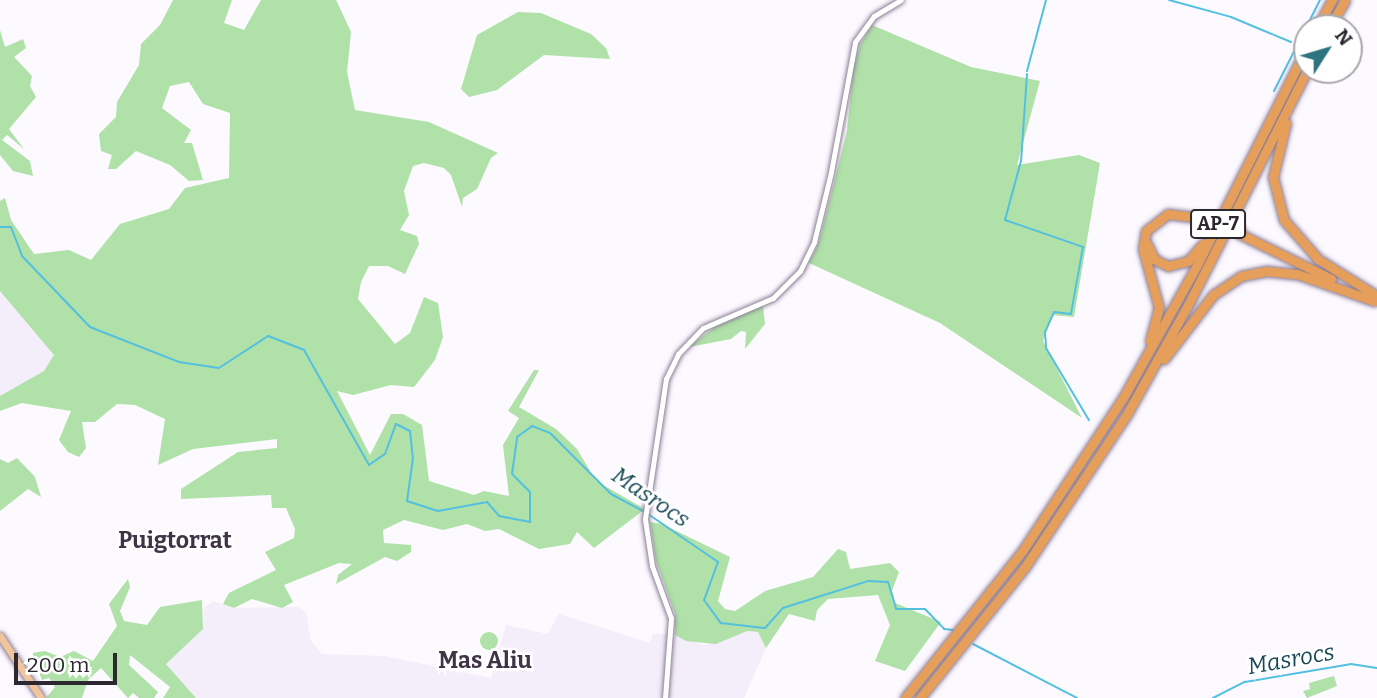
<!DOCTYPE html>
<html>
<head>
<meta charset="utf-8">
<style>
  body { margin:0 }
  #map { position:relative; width:1377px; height:698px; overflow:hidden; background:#fcf9ff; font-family:Bitter,serif }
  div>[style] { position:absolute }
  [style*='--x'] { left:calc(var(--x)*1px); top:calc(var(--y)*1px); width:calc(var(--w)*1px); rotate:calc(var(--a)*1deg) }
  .built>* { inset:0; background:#f4edfa }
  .green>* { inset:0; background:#afe1a8 }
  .round { border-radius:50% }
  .stream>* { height:2px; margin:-1px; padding:0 1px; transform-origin:1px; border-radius:1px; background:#54c0e0 }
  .roads { filter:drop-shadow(0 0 2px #8c7e95) drop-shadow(0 0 2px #8c7e95) }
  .minor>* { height:5px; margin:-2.5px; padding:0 2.5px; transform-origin:2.5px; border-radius:2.5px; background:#fff }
  .major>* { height:7px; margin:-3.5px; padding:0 3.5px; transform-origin:3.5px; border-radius:3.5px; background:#f0c59c }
  .highway>* { height:9px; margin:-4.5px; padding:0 4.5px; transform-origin:4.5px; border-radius:4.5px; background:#e69f5a }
  .bridges { filter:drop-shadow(0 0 2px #a5754b) drop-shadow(0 0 2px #a5754b) }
  .highway-bridge>* { height:9px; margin:-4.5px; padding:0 4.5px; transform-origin:4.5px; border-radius:4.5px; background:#e69f5a }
  span { translate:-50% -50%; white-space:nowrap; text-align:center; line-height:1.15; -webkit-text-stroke:5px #fff; paint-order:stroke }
  .shield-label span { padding:2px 5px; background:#fff; border:2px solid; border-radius:5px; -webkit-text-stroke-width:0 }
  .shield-label { font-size:19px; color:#2d2730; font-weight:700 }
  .water-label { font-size:23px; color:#184856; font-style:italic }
  .neighbourhood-label { font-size:23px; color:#3f3347; font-weight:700 }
  .north { position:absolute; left:1293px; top:14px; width:70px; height:70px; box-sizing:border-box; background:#fff; border:2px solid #aba9ac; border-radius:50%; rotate:53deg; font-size:19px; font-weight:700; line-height:28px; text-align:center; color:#2d2730 }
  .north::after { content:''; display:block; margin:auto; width:24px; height:32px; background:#2d7480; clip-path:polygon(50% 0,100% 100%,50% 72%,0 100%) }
  .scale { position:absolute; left:14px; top:653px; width:103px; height:32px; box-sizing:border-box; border:4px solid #2d2730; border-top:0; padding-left:9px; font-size:21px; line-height:24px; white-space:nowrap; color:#2d2730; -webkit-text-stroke:5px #fff; paint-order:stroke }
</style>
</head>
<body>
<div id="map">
  <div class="built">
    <div style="clip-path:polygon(0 291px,55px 355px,44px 371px,0 396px)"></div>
    <div style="clip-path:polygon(213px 601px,234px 608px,298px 607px,306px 612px,311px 641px,322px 654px,384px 656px,491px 678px,506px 625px,548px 634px,559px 614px,650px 643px,653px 634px,675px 635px,703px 645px,747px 631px,758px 632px,766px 648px,744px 698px,196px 698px,166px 664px,203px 629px,204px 608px)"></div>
  </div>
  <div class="green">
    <div style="clip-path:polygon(173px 0,232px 0,224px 23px,244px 30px,261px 0,336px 0,351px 32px,347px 72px,355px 110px,429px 122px,498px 153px,491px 158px,477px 189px,463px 198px,462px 207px,451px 175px,444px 168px,424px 163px,413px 166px,404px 191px,409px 215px,400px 230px,417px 236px,419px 244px,411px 261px,405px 274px,388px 266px,369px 266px,361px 282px,358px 299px,395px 344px,410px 333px,424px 297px,438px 303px,443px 337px,435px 360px,414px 387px,391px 385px,353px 395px,337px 391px,370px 455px,391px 414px,403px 414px,422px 425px,429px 481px,474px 495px,484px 491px,509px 496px,503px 445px,519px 418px,508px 411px,534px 370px,539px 370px,519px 407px,556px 429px,577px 449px,596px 481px,645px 509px,594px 548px,577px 532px,570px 544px,539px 549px,499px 529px,485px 531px,467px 524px,443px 530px,404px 520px,383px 530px,384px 543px,411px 545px,411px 552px,397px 561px,385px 557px,336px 584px,338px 575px,352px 564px,339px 563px,284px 585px,293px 602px,282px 608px,252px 599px,234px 608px,223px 604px,229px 593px,276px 570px,265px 552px,294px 538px,295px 529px,286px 508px,272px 508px,271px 495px,181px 499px,181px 489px,238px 452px,277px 448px,277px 439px,193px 449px,158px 465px,165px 419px,135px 405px,117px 404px,95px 422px,82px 422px,86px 448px,79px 457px,68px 452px,59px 440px,71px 411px,22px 403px,0 411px,0 396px,44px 371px,54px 355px,0 291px,0 201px,5px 198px,11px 220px,34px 254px,69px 250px,91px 260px,120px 224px,169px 209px,185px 188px,229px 178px,230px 113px,203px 104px,189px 82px,170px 86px,162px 108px,191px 130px,184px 143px,192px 143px,203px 180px,189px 181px,170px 165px,136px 151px,116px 169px,108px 169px,112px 155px,101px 151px,99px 134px,116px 117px,117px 102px,139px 65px,141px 44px,160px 25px)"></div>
    <div style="clip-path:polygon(518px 12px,541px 13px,591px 34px,606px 48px,610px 59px,544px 55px,497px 90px,469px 97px,461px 89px,477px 35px)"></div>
    <div style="clip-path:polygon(872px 25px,971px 67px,1040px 81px,1017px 165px,1079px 155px,1100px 163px,1074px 317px,1052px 315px,1043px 341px,1082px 418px,940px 323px,809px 263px,819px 242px,847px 131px,853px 70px,860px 45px)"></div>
    <div style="clip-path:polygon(0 30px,5px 47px,23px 39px,26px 48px,14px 57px,32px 76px,30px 86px,36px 97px,9px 129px,24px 149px,7px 135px,2px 140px,30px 161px,33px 176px,13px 171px,0 155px)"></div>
    <div style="clip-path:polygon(763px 306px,765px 324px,745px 349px,746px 332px,741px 331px,731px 339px,689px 347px,721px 322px)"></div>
    <div style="clip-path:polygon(17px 458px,35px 477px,41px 497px,28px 489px,0 511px,0 459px,8px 463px)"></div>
    <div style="clip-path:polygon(650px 522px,662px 524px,730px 557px,718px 601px,725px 609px,735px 611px,765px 591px,813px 577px,838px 549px,846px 552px,850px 569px,890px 563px,899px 572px,892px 591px,895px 603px,941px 622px,905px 671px,875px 661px,890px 625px,878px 595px,828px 599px,817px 610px,815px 621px,789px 614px,766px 648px,758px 632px,747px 631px,716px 644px,686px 641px,675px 635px,675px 614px,656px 561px)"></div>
    <div style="clip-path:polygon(128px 579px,130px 587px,120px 611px,124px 621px,147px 625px,160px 607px,202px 600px,203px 629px,166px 664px,196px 698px,163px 698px,170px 687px,130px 655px,129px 665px,158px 692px,154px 698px,139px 698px,133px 693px,128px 698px,101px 668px,88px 680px,82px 698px,46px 698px,55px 687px,49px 678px,42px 680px,32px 653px,45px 651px,60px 657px,74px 651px,93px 661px,117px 626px,109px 604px)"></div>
    <div class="round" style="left:480px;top:632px;width:18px;height:18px"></div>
    <div style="clip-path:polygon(1334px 676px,1337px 686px,1307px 698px,1303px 691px,1310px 689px,1309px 683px)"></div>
  </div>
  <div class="stream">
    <div style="--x:1169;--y:0;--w:64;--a:15.3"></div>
    <div style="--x:1231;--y:17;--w:65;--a:22.6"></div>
    <div style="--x:1027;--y:71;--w:73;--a:-75"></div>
    <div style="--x:1027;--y:74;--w:87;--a:93.9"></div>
    <div style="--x:1021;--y:161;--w:61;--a:105.2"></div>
    <div style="--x:1005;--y:220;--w:83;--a:19.1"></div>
    <div style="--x:1083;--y:247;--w:68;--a:100.2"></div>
    <div style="--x:1071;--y:314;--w:17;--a:-173"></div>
    <div style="--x:1054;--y:312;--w:22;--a:114"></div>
    <div style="--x:1045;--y:332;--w:16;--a:86"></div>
    <div style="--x:1046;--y:348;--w:84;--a:59.2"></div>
    <div style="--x:1274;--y:91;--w:102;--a:-63.2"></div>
    <div style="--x:0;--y:227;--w:11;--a:0"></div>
    <div style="--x:11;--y:227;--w:31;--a:69"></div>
    <div style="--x:22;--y:256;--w:98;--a:46.2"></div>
    <div style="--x:90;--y:327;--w:96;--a:21.5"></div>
    <div style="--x:179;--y:362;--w:40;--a:8.5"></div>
    <div style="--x:219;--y:368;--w:59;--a:-33.1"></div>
    <div style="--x:268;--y:336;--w:39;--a:21"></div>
    <div style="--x:304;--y:350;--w:132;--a:60.5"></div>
    <div style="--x:369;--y:465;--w:19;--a:-35"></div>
    <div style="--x:385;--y:454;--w:32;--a:-70"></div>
    <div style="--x:396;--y:424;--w:16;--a:27"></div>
    <div style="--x:410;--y:431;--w:27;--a:84"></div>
    <div style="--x:413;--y:458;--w:43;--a:97.9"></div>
    <div style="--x:407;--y:501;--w:33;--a:18"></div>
    <div style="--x:438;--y:511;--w:50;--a:-10.4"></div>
    <div style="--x:487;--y:502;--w:18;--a:49"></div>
    <div style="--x:499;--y:516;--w:32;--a:11"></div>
    <div style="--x:530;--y:522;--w:30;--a:-90"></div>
    <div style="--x:530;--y:492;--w:25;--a:-135"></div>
    <div style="--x:512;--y:474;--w:37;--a:-82"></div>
    <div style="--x:517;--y:437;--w:19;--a:-36"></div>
    <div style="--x:532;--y:426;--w:19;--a:21"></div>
    <div style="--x:550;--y:433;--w:86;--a:45"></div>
    <div style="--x:611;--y:494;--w:36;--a:28"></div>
    <div style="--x:648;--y:514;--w:85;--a:34.4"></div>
    <div style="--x:718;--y:562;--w:40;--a:110.2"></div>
    <div style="--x:704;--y:600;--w:29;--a:54"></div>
    <div style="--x:721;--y:623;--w:44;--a:6.5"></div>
    <div style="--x:765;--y:628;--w:27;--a:-48"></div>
    <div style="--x:783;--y:608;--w:89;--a:-17.6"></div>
    <div style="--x:868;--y:581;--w:20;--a:3"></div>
    <div style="--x:888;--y:582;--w:28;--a:73"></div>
    <div style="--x:896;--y:609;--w:29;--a:0"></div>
    <div style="--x:925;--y:609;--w:28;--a:46"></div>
    <div style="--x:944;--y:629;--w:9;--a:6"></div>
    <div style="--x:973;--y:644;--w:117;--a:27.4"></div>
    <div style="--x:1213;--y:698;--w:36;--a:-27"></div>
    <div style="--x:1245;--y:682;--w:108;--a:-9.6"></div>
    <div style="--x:1351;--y:664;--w:26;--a:9"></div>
  </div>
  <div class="roads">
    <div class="minor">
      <div style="--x:665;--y:698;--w:80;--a:-85.7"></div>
      <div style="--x:671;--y:618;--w:55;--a:-110.1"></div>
      <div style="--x:652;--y:566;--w:48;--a:-98.5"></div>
      <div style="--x:645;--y:519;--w:142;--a:-81.5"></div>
      <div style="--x:666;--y:379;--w:28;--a:-64"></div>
      <div style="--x:678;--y:354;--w:36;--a:-46"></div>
      <div style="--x:703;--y:328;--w:76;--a:-23.2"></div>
      <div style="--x:773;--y:298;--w:38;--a:-45"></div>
      <div style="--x:800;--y:271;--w:32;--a:-64"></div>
      <div style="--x:814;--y:242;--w:72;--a:-76.3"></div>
      <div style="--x:831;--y:172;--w:132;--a:-79.5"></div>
      <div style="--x:855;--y:42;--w:32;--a:-54"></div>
      <div style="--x:874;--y:16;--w:31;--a:-31"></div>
    </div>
    <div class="major">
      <div style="--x:0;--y:636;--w:74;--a:56.5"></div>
    </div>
    <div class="highway">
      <div style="--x:1317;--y:28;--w:32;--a:-62"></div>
      <div style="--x:1329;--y:28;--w:32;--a:-60"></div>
      <div style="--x:1286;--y:123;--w:56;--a:103.5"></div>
      <div style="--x:1273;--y:177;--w:44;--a:75.7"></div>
      <div style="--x:1284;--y:220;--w:52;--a:48.9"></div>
      <div style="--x:1318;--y:259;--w:70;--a:32.1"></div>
      <div style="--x:1238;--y:233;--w:104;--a:26.3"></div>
      <div style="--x:1147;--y:244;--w:17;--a:65"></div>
      <div style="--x:1154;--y:259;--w:16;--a:27"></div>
      <div style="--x:1168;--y:266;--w:21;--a:-14"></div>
      <div style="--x:1188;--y:261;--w:23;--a:-49"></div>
      <div style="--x:1150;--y:341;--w:34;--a:-75"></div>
      <div style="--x:1159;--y:308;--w:61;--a:-105.2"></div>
      <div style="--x:1143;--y:249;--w:18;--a:-81"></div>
      <div style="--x:1146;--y:231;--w:28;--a:-38"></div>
      <div style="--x:1168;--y:214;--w:43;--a:6.6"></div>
      <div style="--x:1164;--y:359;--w:81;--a:-52.6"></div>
      <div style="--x:1213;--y:295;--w:34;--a:-34"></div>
      <div style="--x:1241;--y:276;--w:25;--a:-11"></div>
      <div style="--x:1266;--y:271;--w:31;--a:6"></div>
      <div style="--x:1297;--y:274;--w:82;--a:19.3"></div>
      <div style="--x:905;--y:698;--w:189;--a:-51.4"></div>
      <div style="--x:1023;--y:550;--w:182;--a:-56.7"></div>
      <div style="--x:1123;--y:398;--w:152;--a:-60.9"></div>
      <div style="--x:1197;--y:265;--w:244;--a:-63.2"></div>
      <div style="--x:920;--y:698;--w:168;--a:-51.3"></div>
      <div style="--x:1025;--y:567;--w:184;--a:-56.3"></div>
      <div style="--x:1127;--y:414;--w:125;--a:-60.8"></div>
      <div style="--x:1188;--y:305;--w:263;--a:-63.1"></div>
    </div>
  </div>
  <div class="bridges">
    <div class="highway-bridge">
      <div style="--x:1211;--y:219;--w:30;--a:20"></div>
    </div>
  </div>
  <div class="shield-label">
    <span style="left:1218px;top:224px">AP-7</span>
  </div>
  <div class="water-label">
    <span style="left:651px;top:497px;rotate:34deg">Masrocs</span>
    <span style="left:1291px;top:659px;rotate:-10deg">Masrocs</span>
  </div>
  <div class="neighbourhood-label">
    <span style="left:175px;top:540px">Puigtorrat</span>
    <span style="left:485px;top:660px">Mas Aliu</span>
  </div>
  <div class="north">N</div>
  <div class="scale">200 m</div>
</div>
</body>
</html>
